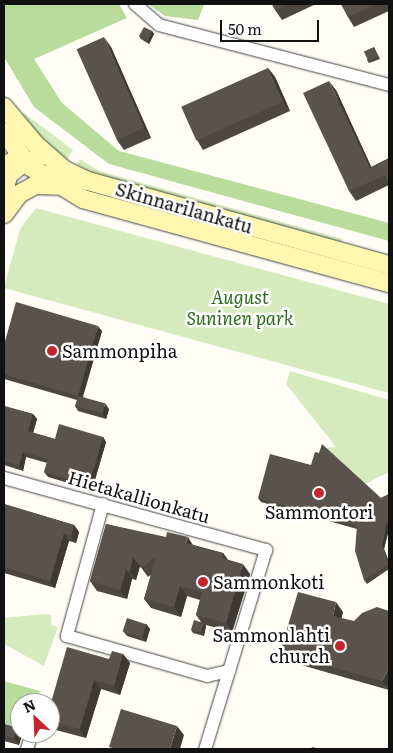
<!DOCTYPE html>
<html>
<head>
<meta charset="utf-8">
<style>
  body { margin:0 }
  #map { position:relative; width:393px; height:753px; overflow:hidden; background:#fffdf5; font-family:Literata,serif }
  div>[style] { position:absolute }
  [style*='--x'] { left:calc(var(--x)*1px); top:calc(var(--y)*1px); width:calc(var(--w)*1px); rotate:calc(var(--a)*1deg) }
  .green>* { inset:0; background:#d5ebbd }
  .forest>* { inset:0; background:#b9dc9c }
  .roads { filter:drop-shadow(0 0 1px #444) drop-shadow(0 0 1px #444) }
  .street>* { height:12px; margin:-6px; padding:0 6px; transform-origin:6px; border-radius:6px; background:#fff }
  .secondary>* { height:18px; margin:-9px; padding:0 9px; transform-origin:9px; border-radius:9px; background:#fff6b0 }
  .wall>* { inset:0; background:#4d4742 }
  .shaded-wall>* { inset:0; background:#3f3936 }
  .building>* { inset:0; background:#5a524d; transform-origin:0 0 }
  .dots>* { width:14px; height:14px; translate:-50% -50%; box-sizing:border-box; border:2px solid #fff; border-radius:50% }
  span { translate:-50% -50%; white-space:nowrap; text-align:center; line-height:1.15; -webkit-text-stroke:5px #fff; paint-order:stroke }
  .street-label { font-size:18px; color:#111 }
  .park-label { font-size:18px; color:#2f6b1f; font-style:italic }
  .poi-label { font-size:18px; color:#111 }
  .left { translate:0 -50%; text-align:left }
  .right { translate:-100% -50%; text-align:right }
  .frame { position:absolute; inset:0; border:5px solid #111; pointer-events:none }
  .north { position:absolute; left:10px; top:693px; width:50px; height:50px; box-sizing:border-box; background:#fff; border:1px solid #a0a0a0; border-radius:50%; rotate:335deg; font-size:14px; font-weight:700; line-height:20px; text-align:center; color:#111 }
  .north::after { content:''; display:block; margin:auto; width:18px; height:22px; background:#c4262e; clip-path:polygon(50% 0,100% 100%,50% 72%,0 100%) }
  .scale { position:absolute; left:220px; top:20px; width:99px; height:22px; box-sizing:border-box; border:2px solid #111; border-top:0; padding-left:6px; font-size:15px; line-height:18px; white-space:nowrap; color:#111; -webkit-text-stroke:4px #fff; paint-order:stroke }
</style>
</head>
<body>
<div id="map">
  <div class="green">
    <div style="clip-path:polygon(24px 113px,73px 150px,67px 159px,57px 154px,18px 117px)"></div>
    <div style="clip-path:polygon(80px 159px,99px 171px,342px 239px,342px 245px,99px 177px,77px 164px)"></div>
    <div style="clip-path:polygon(36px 208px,389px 304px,389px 393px,4px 288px,20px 229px)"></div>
    <div style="clip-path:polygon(290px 371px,389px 400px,389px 472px,365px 484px,324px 448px,336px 447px,286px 384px)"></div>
    <div style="clip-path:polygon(44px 614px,51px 615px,51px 625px,58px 627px,44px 666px,4px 644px,4px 618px)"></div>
  </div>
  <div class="forest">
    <div style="clip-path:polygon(4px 4px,119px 4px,127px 18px,34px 59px,62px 103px,119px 151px,389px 223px,389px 241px,109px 164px,34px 107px,4px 57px)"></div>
    <div style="clip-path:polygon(148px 4px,204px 4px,198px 20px,165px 16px)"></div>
    <div style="clip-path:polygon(4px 681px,40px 691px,36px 703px,20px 703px,20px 733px,27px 733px,26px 737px,4px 730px)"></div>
  </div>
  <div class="roads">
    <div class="street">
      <div style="--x:135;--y:4;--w:32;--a:41"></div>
      <div style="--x:159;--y:25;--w:238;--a:14.6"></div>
      <div style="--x:4;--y:478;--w:272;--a:15.4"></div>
      <div style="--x:266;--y:550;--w:208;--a:107"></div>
      <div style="--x:103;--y:504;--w:137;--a:105.3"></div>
      <div style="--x:67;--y:636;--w:146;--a:15.9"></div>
      <div style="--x:207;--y:676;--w:23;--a:-13"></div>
      <div style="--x:27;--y:749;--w:9;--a:-72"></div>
    </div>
    <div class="secondary">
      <div style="--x:4;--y:107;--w:50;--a:49.9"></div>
      <div style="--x:36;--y:145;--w:38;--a:41"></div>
      <div style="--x:65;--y:170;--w:25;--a:26"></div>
      <div style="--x:88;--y:181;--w:313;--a:15.6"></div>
      <div style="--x:4;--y:132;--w:42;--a:53.7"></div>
      <div style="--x:29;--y:166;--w:63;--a:31.4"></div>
      <div style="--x:83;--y:199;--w:317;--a:15.4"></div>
      <div style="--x:10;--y:174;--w:20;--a:-41"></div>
      <div style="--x:25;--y:161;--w:11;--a:0"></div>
      <div style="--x:4;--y:193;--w:32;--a:-77"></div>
      <div style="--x:4;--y:214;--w:25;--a:-53"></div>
      <div style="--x:19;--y:194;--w:18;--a:-29"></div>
      <div style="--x:35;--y:185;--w:23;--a:2"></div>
    </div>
  </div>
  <div class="wall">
    <div style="clip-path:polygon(272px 4px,316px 4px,282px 20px,275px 10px)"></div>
    <div style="clip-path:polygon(341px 4px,389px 4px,389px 11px,354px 27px,348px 17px)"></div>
    <div style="clip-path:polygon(152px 31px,154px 34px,149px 44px,141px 39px,139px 36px)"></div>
    <div style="clip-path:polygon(111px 47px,151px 138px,124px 150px,117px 140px)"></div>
    <div style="clip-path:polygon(374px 47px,380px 59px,369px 63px,367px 60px)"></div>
    <div style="clip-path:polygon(268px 68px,275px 77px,290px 111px,203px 150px,197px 140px)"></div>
    <div style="clip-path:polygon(336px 90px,371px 167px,389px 158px,389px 185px,356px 201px,349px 191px)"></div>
    <div style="clip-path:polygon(102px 331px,83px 397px,109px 409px,106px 419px,78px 411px,75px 406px,77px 400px,4px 379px,4px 345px)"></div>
    <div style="clip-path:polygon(4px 406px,33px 414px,37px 419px,33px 433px,55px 439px,103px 437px,106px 442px,92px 490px,48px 477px,44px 472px,47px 463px,26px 457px,23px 471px,4px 465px)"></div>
    <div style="clip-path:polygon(389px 494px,389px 529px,384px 549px,389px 562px,389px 569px,367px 584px,364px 580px,357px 529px,261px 502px,258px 498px,381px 498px)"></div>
    <div style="clip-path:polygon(4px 504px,74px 525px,79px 532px,76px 543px,69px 541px,55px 588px,4px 573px)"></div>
    <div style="clip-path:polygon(106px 524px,193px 545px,223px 553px,228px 560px,250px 574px,232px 632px,206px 625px,204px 636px,193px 633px,191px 630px,201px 622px,196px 615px,200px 600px,187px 596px,181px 617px,151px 608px,144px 599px,151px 575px,148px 577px,140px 566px,136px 580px,132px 579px,127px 599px,97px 591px,90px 581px)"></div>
    <div style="clip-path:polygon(343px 612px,341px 618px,389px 690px,287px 661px,280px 652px)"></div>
    <div style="clip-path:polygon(146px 624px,150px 629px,146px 642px,127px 636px,123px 631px)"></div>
    <div style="clip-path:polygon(123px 654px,130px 663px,120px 695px,101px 689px,86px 738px,52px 729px,50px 725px,50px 706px,109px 659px)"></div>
    <div style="clip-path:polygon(4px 724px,17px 728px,20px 732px,20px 733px,21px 733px,22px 735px,19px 745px,4px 741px)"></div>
  </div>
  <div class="shaded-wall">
    <div style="clip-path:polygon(152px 31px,154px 34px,149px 44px,148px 41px)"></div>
    <div style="clip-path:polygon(104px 37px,111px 47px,151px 138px,144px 128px)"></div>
    <div style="clip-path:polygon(268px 68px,275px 77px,290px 111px,283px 102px)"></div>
    <div style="clip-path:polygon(329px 81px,336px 90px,376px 177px,370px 168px)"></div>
    <div style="clip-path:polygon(98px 326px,102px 331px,81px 401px,78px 396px)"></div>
    <div style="clip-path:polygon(105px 403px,109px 409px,106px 419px,103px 413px)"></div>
    <div style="clip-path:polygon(33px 414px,37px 419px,32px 437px,28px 431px)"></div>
    <div style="clip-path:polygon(103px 437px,106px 442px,92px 490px,89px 485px)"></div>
    <div style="clip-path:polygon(23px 452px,26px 457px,23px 471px,19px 465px)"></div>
    <div style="clip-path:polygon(387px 522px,389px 525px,389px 529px,384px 549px,389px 562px,389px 565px,382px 545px)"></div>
    <div style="clip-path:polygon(74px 525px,79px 532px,76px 543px,71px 536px)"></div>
    <div style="clip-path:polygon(64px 533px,69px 541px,55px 588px,50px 581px)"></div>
    <div style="clip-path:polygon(188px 537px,194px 547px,186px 543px)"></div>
    <div style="clip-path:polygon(223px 553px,230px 563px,222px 558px)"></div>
    <div style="clip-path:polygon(133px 557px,140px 566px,136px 580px,130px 571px)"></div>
    <div style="clip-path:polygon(243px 564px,250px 574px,232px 632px,226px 623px)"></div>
    <div style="clip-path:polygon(126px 570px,132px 579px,127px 599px,120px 590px)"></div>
    <div style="clip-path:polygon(180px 586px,187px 596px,181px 617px,174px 607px)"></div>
    <div style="clip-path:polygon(336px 602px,343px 612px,340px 625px,333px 616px)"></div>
    <div style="clip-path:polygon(204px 623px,206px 626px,204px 636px,202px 633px)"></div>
    <div style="clip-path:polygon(146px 624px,150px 629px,146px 642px,143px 637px)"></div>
    <div style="clip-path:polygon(123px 654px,130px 663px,120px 695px,114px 686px)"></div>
    <div style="clip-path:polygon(389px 668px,389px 690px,382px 681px)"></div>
    <div style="clip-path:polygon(94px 680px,101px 689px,86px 738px,80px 729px)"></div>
    <div style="clip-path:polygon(177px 726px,184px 735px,180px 749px,170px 749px)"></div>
    <div style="clip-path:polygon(17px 728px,20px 732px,20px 733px,21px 733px,22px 735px,19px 745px,14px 738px)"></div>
  </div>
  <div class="building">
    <div style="clip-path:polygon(272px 4px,289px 4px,275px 10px)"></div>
    <div style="clip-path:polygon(341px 4px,377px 4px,348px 17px)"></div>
    <div style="clip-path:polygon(144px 27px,152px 31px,148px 41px,139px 36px)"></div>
    <div style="left:104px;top:37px;width:99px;height:30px;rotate:66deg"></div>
    <div style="left:374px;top:47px;width:10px;height:11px;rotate:66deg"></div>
    <div style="left:268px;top:68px;width:37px;height:95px;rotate:66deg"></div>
    <div style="clip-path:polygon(329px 81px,370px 168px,389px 158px,389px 184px,385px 175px,349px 191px,303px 93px)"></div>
    <div style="clip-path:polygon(16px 302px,98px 326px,78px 396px,4px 374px,4px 345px)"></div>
    <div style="left:78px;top:396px;width:28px;height:10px;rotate:15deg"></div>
    <div style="clip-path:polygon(4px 406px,33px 414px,28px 431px,55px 439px,59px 424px,103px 437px,89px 485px,44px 472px,48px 459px,23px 452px,19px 465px,4px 461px)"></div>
    <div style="clip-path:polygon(322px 444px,381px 498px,389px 494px,389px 520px,387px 522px,382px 545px,389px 564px,364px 580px,355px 551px,357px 526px,258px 498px,270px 454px,311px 465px,315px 452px,319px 453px)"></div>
    <div style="clip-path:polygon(4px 504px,74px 525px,71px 536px,64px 533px,50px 581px,4px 567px)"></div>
    <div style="clip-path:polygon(106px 524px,166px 537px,167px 532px,188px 537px,186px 543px,223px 553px,222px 558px,243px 564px,226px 623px,196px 615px,202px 592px,180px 586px,174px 607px,144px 599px,156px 557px,141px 568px,133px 557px,130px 571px,126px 570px,120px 590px,90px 581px)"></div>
    <div style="clip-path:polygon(298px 592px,336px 602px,333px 616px,354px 621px,362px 613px,377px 607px,389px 611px,389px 668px,382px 681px,280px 652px)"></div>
    <div style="left:127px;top:618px;width:20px;height:14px;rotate:18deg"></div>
    <div style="left:194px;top:620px;width:10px;height:10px;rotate:17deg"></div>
    <div style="clip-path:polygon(67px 647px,109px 659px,112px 651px,123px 654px,114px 686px,94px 680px,80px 729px,50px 721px,50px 706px)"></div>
    <div style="clip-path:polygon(121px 709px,177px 726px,170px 749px,116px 749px,109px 747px)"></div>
    <div style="clip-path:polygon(4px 724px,17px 728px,14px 738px,4px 735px)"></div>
    <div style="clip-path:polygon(312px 747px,321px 749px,311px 749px)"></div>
  </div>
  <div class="dots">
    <div style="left:52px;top:351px;background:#c4262e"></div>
    <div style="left:319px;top:493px;background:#c4262e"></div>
    <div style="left:203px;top:582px;background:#c4262e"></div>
    <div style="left:340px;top:646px;background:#c4262e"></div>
  </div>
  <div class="street-label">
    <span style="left:184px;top:208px;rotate:16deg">Skinnarilankatu</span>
    <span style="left:139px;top:497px;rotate:16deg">Hietakallionkatu</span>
  </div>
  <div class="park-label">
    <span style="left:240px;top:308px">August<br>Suninen park</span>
  </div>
  <div class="poi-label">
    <span class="left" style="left:62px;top:351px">Sammonpiha</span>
    <span style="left:319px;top:512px">Sammontori</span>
    <span class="left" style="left:213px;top:582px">Sammonkoti</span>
    <span class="right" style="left:330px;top:646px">Sammonlahti<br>church</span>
  </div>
  <div class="frame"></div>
  <div class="north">N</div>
  <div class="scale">50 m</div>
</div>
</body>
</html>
